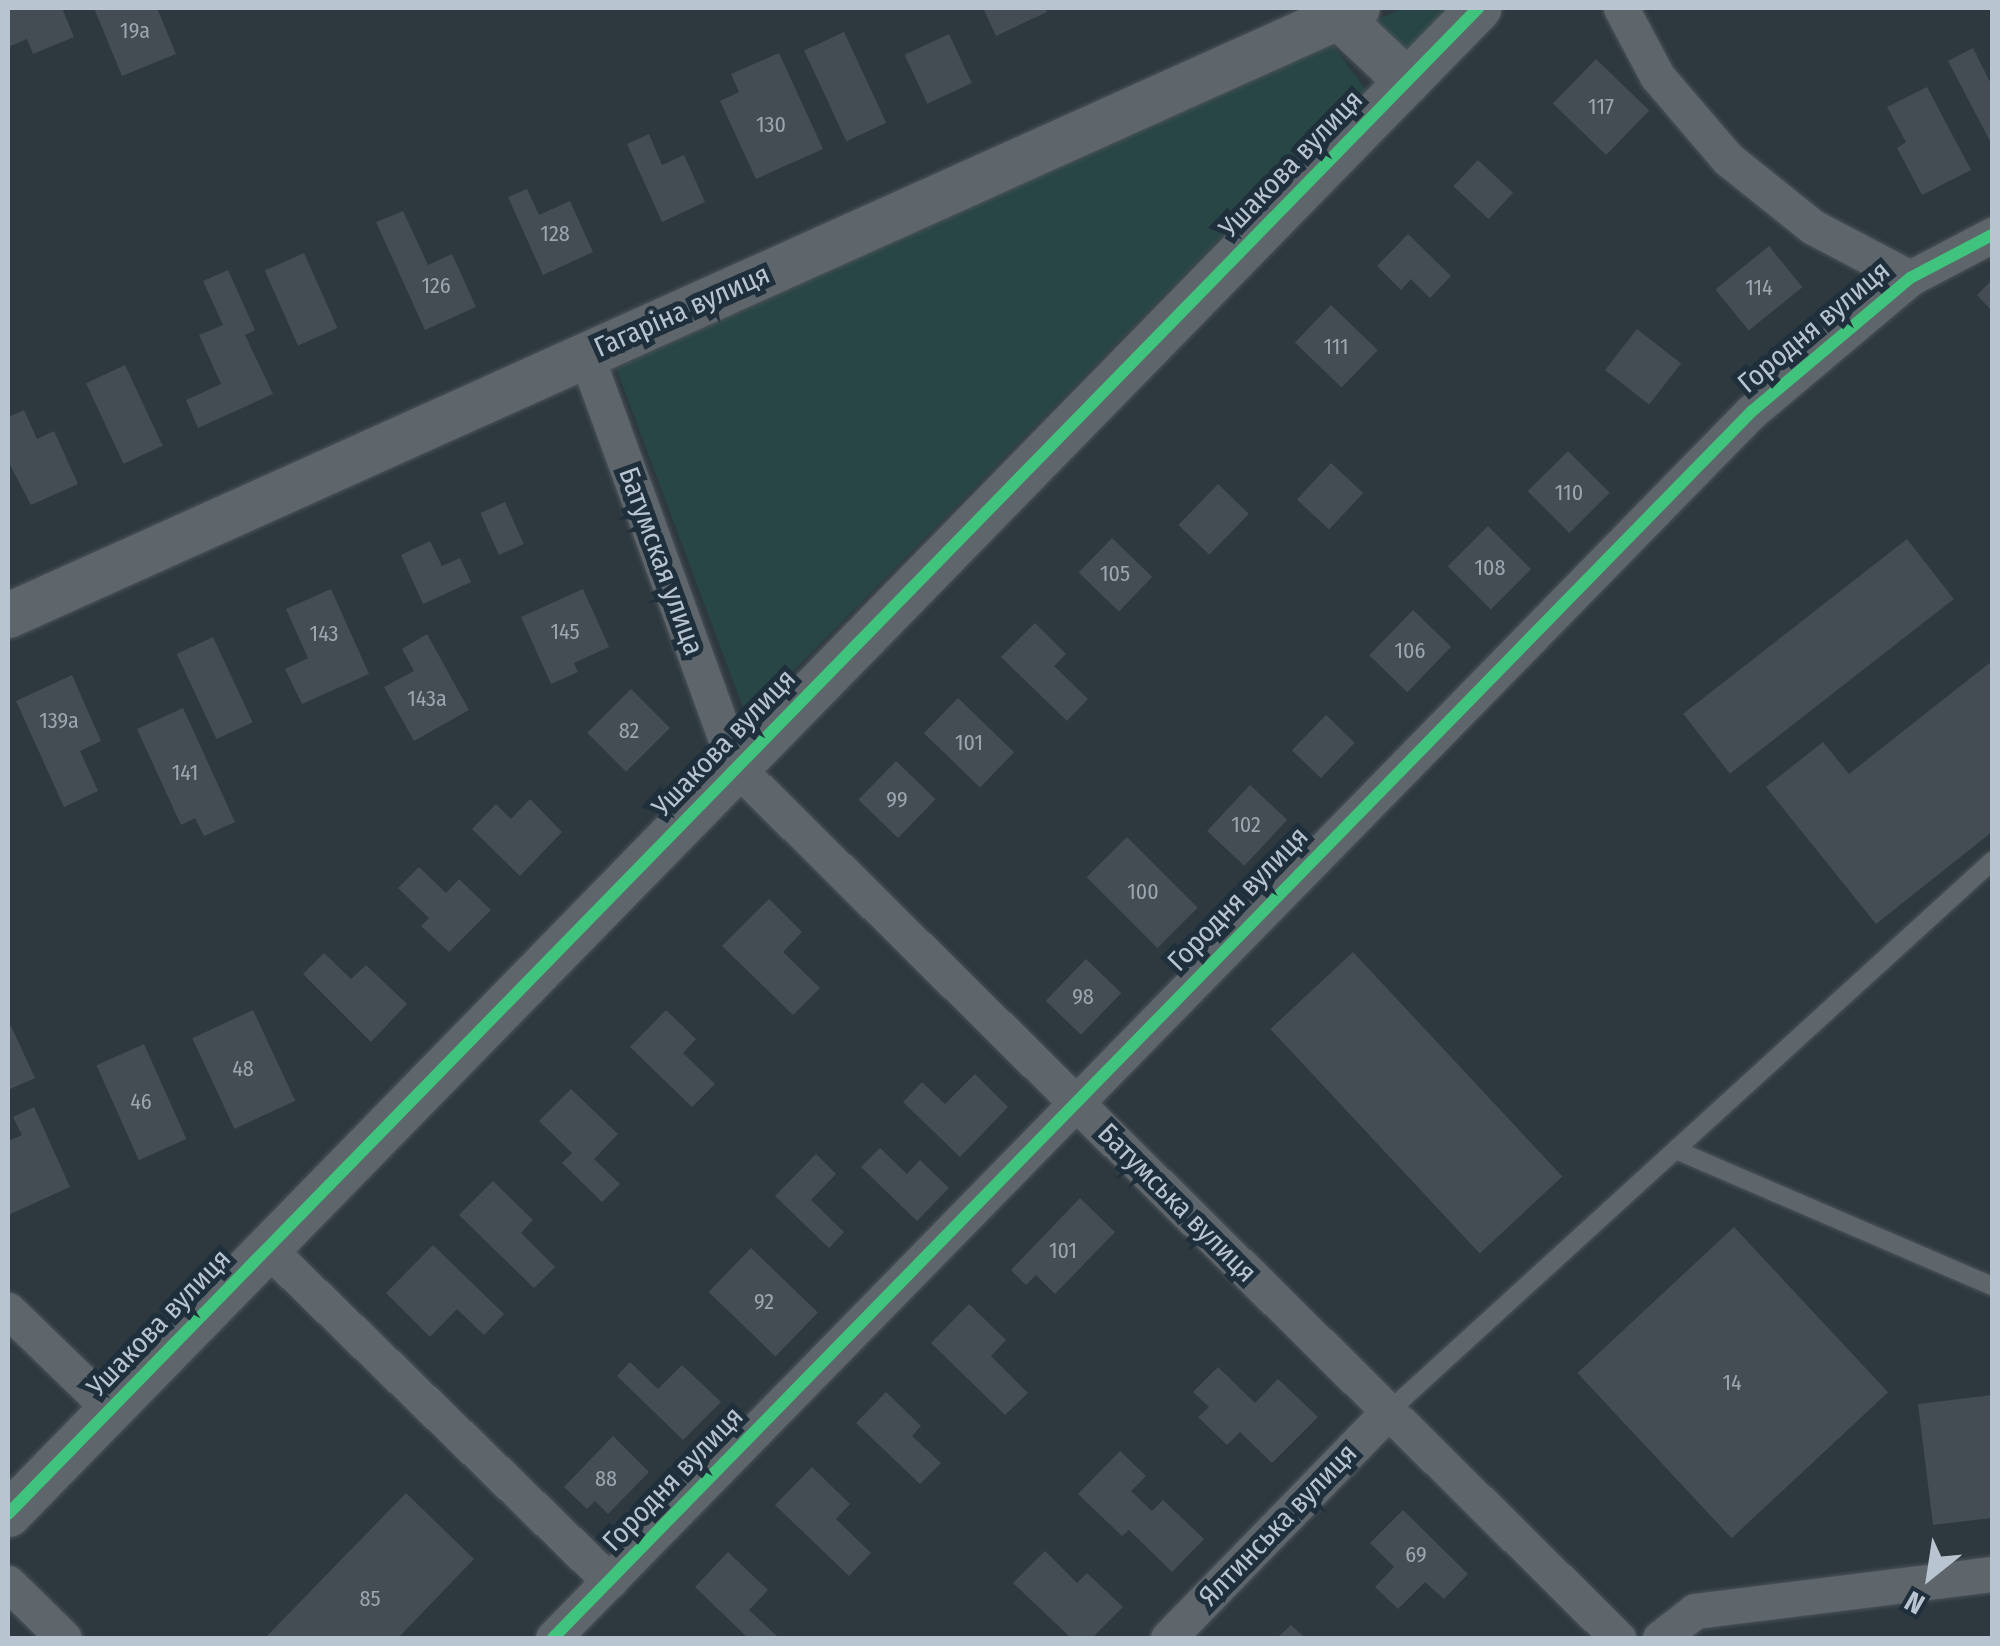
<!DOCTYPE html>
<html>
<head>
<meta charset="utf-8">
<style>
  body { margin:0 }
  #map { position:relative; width:2000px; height:1646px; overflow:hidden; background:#2d383f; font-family:"Fira Sans Condensed",sans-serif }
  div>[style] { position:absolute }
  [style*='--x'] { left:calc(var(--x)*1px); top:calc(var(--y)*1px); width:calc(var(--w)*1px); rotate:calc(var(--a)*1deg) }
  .green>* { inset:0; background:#284645 }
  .building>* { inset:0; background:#444d53; transform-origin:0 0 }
  .roads { filter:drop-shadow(0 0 2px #4c5359) drop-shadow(0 0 2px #4c5359) }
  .service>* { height:18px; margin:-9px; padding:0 9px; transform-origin:9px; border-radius:9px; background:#5e666c }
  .minor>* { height:35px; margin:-17.5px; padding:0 17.5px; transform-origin:17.5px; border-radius:17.5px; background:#5e666c }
  .tertiary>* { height:45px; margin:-22.5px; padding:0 22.5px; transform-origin:22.5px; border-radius:22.5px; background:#5e666c }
  .cycleway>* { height:12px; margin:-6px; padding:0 6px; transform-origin:6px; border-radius:6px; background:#40c37c }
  span { translate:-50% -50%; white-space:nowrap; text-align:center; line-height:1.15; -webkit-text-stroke:10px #1f2f3b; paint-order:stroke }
  .number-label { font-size:22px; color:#9ba6b0 }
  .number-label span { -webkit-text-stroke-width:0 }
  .street-label { font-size:28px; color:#b8c4cf }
  .frame { position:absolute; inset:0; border:10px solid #b8c4cf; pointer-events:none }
  .north { position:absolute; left:1880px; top:1526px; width:100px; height:100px; -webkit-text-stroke:8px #1f2f3b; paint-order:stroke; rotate:210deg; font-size:28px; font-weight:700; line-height:40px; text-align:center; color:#b8c4cf }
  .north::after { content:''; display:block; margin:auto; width:35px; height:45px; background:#b8c4cf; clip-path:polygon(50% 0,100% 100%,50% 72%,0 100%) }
</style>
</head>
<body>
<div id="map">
  <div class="green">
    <div style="clip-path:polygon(1403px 8px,1447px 8px,1395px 61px,1368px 23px)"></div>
    <div style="clip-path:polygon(1330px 41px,1366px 90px,747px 718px,616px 368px)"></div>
  </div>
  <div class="building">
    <div style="clip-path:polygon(8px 8px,62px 8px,74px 37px,33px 54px,27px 39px,8px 47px)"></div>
    <div style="clip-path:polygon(94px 8px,157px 8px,176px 54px,122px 76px)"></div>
    <div style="clip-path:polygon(983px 8px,1045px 8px,1047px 12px,996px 36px)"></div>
    <div style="left:844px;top:32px;width:100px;height:44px;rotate:65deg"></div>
    <div style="left:949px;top:34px;width:54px;height:49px;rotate:65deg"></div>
    <div style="clip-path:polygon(1973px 48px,1992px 86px,1992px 145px,1948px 61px)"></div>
    <div style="clip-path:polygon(779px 53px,823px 149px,756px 179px,720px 101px,739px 92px,731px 74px)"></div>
    <div style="left:1596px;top:59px;width:74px;height:62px;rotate:44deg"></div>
    <div style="clip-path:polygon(1927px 87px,1971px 170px,1922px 195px,1897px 148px,1906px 142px,1887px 107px)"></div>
    <div style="clip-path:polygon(649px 134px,662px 165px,684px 155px,705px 202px,662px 222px,627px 144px)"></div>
    <div style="left:1478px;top:160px;width:48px;height:36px;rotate:43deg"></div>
    <div style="clip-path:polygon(527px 189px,539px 215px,570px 201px,593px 252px,543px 275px,508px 197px)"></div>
    <div style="clip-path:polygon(403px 211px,428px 265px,452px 254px,476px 307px,425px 330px,376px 222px)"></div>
    <div style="clip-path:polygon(1408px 234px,1451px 276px,1430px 298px,1411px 279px,1401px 290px,1377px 266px)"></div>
    <div style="left:1769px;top:246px;width:53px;height:69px;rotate:51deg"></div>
    <div style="left:304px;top:253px;width:82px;height:43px;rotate:66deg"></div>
    <div style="clip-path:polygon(228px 270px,255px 330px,245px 335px,273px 394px,198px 428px,186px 400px,221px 384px,199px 335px,223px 325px,203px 281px)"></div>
    <div style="clip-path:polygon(1992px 280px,1992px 311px,1977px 295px)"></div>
    <div style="left:1331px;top:305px;width:65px;height:52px;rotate:44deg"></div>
    <div style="left:1637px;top:329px;width:56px;height:52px;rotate:38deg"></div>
    <div style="left:125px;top:365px;width:89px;height:43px;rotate:65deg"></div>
    <div style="clip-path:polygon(24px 410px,37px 439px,54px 431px,78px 484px,31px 505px,8px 461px,8px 417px)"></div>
    <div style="left:1568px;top:451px;width:59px;height:57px;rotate:45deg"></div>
    <div style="left:1331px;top:463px;width:44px;height:50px;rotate:43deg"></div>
    <div style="left:1218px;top:484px;width:43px;height:57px;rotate:44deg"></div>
    <div style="left:505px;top:502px;width:46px;height:27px;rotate:66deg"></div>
    <div style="left:1488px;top:526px;width:61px;height:57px;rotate:45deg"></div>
    <div style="left:1112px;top:538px;width:56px;height:48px;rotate:44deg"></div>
    <div style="left:1907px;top:539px;width:76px;height:284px;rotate:52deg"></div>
    <div style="clip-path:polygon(430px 541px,442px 566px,460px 558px,471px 582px,423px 604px,401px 555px)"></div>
    <div style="clip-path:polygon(331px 589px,369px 674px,302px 704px,285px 669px,308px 658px,286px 609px)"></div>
    <div style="clip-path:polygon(583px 589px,609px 647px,574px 663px,578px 672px,551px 684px,521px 617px)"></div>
    <div style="left:1413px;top:610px;width:53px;height:63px;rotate:44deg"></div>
    <div style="clip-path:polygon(1035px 623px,1066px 654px,1054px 666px,1088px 699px,1067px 721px,1001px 657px)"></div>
    <div style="clip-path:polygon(427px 634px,469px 710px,414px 741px,384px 687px,414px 671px,402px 649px)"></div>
    <div style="left:213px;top:637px;width:94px;height:40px;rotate:65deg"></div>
    <div style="clip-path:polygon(1992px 661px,1992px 832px,1876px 924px,1766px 787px,1823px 742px,1849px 774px)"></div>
    <div style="clip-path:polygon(72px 675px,101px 741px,80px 751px,98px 791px,64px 807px,16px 701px)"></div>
    <div style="left:631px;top:689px;width:55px;height:62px;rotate:45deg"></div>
    <div style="left:958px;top:698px;width:78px;height:49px;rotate:44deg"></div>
    <div style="clip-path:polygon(183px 708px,235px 822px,204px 836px,195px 818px,181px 825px,137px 729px)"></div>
    <div style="left:1326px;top:715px;width:40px;height:49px;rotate:44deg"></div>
    <div style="left:896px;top:761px;width:55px;height:54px;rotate:44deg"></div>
    <div style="left:1250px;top:785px;width:51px;height:63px;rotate:43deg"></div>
    <div style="clip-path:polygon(530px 799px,562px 832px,520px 876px,472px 829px,496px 804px,511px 819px)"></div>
    <div style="left:1127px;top:837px;width:100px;height:57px;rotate:45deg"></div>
    <div style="clip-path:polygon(419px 867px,446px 893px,459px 879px,491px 910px,449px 952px,421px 926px,429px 918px,398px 888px)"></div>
    <div style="clip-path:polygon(769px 899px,802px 932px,783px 952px,820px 988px,793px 1015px,722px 946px)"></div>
    <div style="left:1353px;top:952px;width:307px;height:113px;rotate:47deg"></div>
    <div style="clip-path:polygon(324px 953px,351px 979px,366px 965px,407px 1004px,371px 1042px,303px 974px)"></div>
    <div style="left:1086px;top:959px;width:49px;height:58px;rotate:44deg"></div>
    <div style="left:253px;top:1010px;width:100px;height:67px;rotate:65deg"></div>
    <div style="clip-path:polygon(666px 1010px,696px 1039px,683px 1053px,715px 1084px,692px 1107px,630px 1047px)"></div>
    <div style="clip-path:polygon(11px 1026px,35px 1078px,8px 1090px,8px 1027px)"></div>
    <div style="left:144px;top:1044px;width:104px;height:52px;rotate:66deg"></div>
    <div style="clip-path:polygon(975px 1074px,1008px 1107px,960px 1157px,903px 1102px,922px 1082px,945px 1104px)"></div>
    <div style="clip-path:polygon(571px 1089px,618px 1134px,594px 1159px,620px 1184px,602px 1202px,562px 1163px,572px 1153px,539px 1121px)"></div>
    <div style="clip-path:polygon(34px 1107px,70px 1187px,8px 1215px,8px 1141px,22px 1135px,13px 1117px)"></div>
    <div style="clip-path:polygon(880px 1148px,907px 1174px,920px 1160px,949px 1188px,917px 1221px,861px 1167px)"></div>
    <div style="clip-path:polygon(816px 1154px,836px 1174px,811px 1200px,844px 1232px,829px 1248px,775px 1196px)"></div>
    <div style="clip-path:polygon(493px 1181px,533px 1220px,521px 1233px,555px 1267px,534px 1288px,459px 1215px)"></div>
    <div style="clip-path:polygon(1080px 1198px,1115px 1232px,1055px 1294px,1036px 1275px,1026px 1285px,1011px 1270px)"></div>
    <div style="left:1734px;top:1227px;width:226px;height:214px;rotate:47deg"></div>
    <div style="clip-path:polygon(433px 1245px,504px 1314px,484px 1335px,457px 1309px,430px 1337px,386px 1293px)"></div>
    <div style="left:751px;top:1248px;width:93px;height:61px;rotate:44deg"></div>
    <div style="clip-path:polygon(969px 1304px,1006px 1340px,991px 1356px,1028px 1393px,1005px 1415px,931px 1343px)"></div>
    <div style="clip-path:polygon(630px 1362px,658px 1389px,682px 1365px,721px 1402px,683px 1440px,617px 1376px)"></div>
    <div style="clip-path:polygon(1218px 1367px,1255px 1403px,1278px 1379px,1318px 1417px,1272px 1463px,1240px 1432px,1227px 1445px,1198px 1417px,1209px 1407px,1193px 1392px)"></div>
    <div style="clip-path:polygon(886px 1392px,921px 1426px,912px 1436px,941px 1463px,920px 1484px,856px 1423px)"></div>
    <div style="clip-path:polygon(1992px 1395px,1992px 1518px,1933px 1525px,1918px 1404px)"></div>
    <div style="clip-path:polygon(613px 1436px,649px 1472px,608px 1514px,595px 1501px,587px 1509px,564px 1487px)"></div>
    <div style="clip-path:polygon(1120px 1451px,1146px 1476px,1131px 1491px,1152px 1511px,1163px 1500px,1204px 1539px,1172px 1572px,1129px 1530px,1122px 1536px,1078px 1494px)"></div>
    <div style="clip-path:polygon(812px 1467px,850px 1504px,836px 1519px,871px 1553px,849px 1576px,775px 1505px)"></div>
    <div style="clip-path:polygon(406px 1493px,474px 1559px,398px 1638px,265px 1638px)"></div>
    <div style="clip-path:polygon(1403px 1510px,1468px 1574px,1444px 1599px,1425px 1582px,1398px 1609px,1375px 1587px,1394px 1567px,1370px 1543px)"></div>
    <div style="clip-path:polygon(1045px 1551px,1077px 1583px,1087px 1573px,1123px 1607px,1092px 1638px,1071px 1638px,1013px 1583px)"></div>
    <div style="clip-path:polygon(728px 1552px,768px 1590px,749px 1610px,779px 1638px,748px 1638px,695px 1587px)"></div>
    <div style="clip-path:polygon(1291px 1625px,1305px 1638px,1277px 1638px)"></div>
  </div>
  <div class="roads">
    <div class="service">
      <div style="--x:1676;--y:1150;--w:344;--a:23.3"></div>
      <div style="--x:1388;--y:1412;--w:818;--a:-42.37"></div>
    </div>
    <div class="minor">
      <div style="--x:1621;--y:8;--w:77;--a:62.1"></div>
      <div style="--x:1657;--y:76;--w:109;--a:49.5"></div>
      <div style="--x:1728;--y:159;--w:109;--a:38.7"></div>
      <div style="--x:1813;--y:227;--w:110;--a:27.7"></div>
      <div style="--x:586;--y:355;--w:438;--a:70"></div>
      <div style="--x:736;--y:767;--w:1240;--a:44.64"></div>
      <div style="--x:267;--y:1248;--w:478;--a:44.2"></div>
      <div style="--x:8;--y:1310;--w:142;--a:44.1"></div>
      <div style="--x:8;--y:1583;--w:78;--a:44.5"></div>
      <div style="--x:553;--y:1638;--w:1714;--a:-45.66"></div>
      <div style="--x:1751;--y:412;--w:208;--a:-40.1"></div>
      <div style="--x:1910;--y:278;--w:93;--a:-27.7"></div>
      <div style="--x:1168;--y:1638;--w:315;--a:-45.8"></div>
      <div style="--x:1660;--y:1638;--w:44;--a:-37.6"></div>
      <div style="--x:1695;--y:1611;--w:299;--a:-7.1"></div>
    </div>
    <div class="tertiary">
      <div style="--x:1338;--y:16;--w:95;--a:43.3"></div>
      <div style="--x:8;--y:615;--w:1479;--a:-24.23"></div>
      <div style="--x:8;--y:1514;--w:2105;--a:-45.69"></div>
    </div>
  </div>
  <div class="cycleway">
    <div style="--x:8;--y:1514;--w:2105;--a:-45.69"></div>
    <div style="--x:553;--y:1638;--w:1714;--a:-45.66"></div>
    <div style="--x:1751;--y:412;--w:208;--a:-40.1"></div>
    <div style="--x:1910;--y:278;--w:93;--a:-27.7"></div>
  </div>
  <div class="number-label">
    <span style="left:135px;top:31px">19а</span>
    <span style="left:1601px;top:107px">117</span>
    <span style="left:771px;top:125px">130</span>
    <span style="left:555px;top:234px">128</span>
    <span style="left:436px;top:286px">126</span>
    <span style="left:1759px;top:288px">114</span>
    <span style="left:1336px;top:347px">111</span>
    <span style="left:1569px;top:493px">110</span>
    <span style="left:1490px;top:568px">108</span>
    <span style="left:1115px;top:574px">105</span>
    <span style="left:565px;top:632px">145</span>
    <span style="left:324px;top:634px">143</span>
    <span style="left:1410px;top:651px">106</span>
    <span style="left:427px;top:699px">143а</span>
    <span style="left:59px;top:721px">139а</span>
    <span style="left:629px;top:731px">82</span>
    <span style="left:969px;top:743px">101</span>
    <span style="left:185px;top:773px">141</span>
    <span style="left:897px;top:800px">99</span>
    <span style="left:1246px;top:825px">102</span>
    <span style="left:1143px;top:892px">100</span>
    <span style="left:1083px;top:997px">98</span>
    <span style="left:243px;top:1069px">48</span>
    <span style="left:141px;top:1102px">46</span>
    <span style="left:1063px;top:1251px">101</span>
    <span style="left:764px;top:1302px">92</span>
    <span style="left:1732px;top:1383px">14</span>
    <span style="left:606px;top:1479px">88</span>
    <span style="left:1416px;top:1555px">69</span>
    <span style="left:370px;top:1599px">85</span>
  </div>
  <div class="street-label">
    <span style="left:1291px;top:164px;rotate:-46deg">Ушакова вулиця</span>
    <span style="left:682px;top:311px;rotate:-24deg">Гагаріна вулиця</span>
    <span style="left:1814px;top:327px;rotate:-40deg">Городня вулиця</span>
    <span style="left:661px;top:561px;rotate:70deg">Батумская улица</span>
    <span style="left:724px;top:743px;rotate:-46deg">Ушакова вулиця</span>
    <span style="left:1238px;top:899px;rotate:-46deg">Городня вулиця</span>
    <span style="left:1177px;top:1203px;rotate:45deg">Батумська вулиця</span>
    <span style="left:159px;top:1323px;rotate:-46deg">Ушакова вулиця</span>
    <span style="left:673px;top:1479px;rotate:-46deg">Городня вулиця</span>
    <span style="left:1278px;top:1525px;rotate:-46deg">Ялтинська вулиця</span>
  </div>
  <div class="frame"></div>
  <div class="north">N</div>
</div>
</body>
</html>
